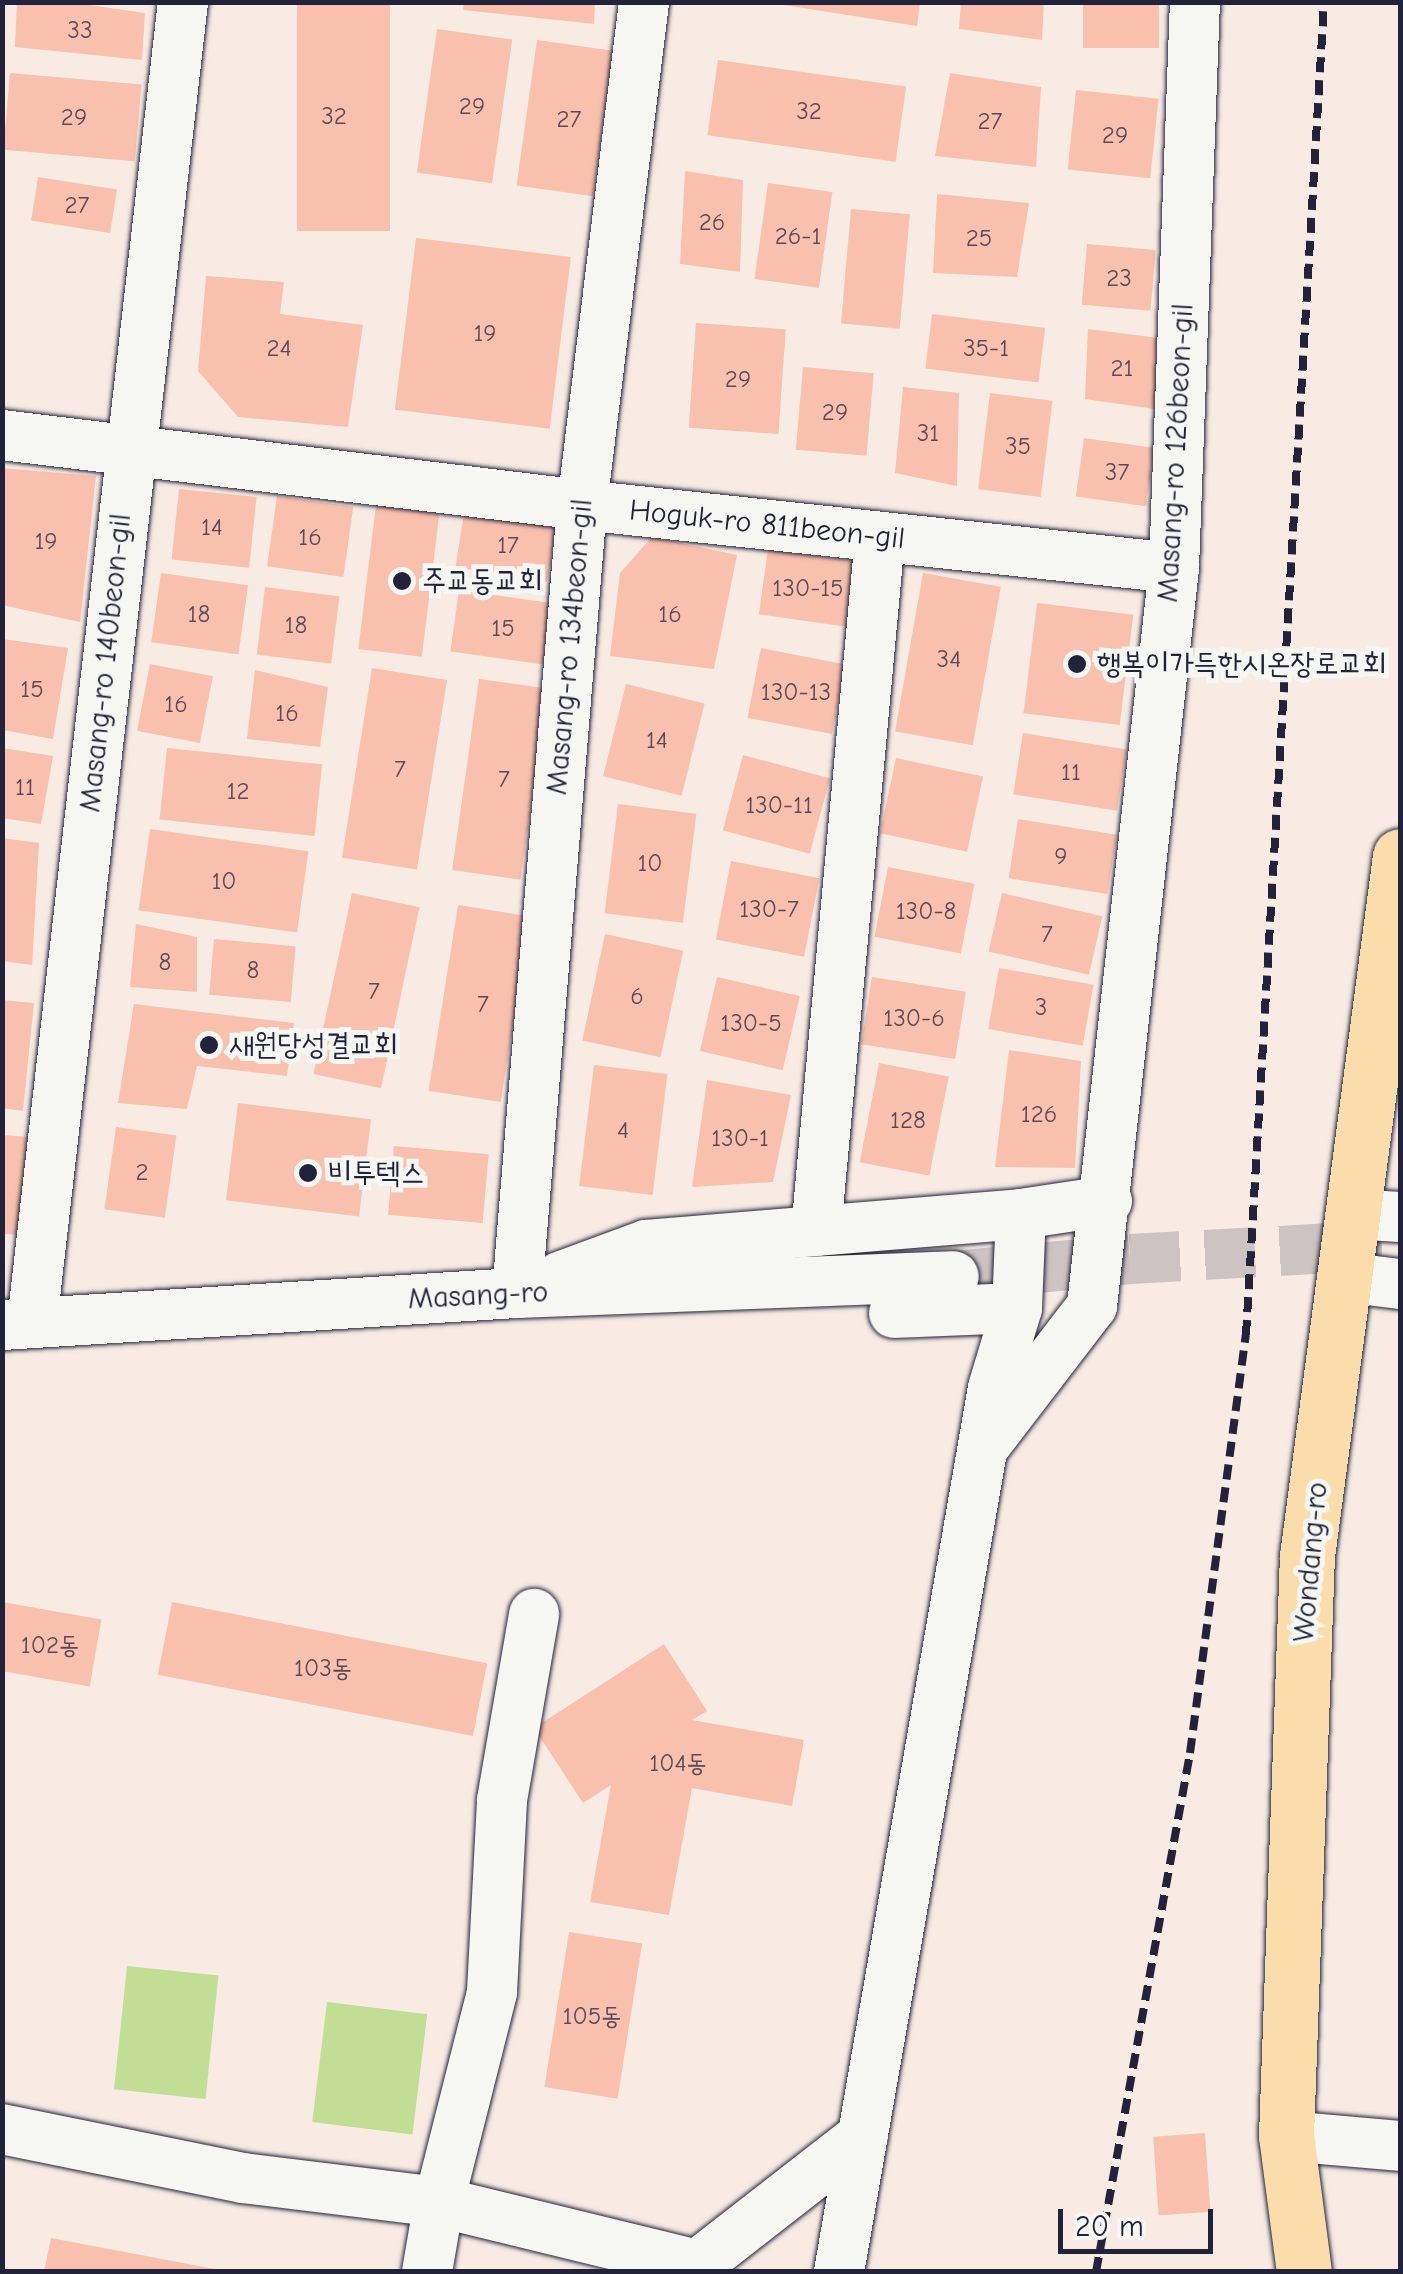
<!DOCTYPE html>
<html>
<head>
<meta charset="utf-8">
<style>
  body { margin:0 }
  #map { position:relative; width:1403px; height:2274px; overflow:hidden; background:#f7ebe4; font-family:"Comic Neue","Poor Story",sans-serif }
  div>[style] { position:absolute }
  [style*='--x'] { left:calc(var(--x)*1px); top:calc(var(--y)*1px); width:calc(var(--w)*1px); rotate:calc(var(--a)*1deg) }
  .green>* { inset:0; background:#c2dd94; transform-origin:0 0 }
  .building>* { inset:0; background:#f9c1ad; transform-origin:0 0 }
  .minor-tunnel>* { height:50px; margin-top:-25px; transform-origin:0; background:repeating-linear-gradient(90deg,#ccc3c2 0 50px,transparent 0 75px) }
  .roads { filter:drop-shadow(0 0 2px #22223b) drop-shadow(0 0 2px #22223b) }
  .minor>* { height:50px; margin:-25px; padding:0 25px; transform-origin:25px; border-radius:25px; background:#f6f6f2 }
  .major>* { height:55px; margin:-27.5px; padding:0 27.5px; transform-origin:27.5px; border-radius:27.5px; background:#fbddab }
  .rail>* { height:8px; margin-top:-4px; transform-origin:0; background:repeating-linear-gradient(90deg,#22223b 0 15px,transparent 0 23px) }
  .dots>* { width:28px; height:28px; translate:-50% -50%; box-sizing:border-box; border:5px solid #f6f6f2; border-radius:50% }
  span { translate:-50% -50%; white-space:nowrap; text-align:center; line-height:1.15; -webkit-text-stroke:10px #f6f6f2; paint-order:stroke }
  .number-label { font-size:25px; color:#584a58 }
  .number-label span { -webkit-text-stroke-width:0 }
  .street-label { font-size:30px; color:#22223b }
  .poi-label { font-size:30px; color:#22223b }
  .left { translate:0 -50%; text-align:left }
  .frame { position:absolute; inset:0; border:5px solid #22223b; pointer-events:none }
  .scale { position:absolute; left:1058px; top:2209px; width:155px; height:45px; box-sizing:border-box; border:5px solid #22223b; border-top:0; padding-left:12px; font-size:30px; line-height:35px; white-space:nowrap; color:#22223b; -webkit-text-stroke:8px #f6f6f2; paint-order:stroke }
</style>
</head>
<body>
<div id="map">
  <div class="green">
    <div style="left:127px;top:1966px;width:92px;height:124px;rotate:6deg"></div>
    <div style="left:327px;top:2002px;width:101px;height:121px;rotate:7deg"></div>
  </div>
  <div class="building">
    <div style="clip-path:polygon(17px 2px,69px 2px,145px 13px,142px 60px,15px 47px)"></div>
    <div style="left:297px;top:2px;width:93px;height:229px"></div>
    <div style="clip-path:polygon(464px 2px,595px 2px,594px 24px,463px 10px)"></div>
    <div style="clip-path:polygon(765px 2px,920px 2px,917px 26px)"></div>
    <div style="clip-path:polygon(961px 2px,1044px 2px,1042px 40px,959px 29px)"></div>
    <div style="left:1083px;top:2px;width:76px;height:46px"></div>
    <div style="left:437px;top:29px;width:76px;height:145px;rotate:8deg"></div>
    <div style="left:537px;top:40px;width:77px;height:147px;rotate:8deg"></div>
    <div style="left:718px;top:60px;width:190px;height:76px;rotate:8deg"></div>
    <div style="left:10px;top:73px;width:132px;height:77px;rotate:5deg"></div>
    <div style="clip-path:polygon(950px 73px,1041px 87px,1036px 167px,935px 156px)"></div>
    <div style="left:1076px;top:90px;width:83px;height:80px;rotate:6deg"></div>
    <div style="clip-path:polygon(685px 171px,743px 180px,740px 272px,680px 264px)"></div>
    <div style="left:38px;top:177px;width:80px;height:44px;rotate:9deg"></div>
    <div style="left:768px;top:183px;width:65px;height:97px;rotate:8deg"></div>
    <div style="clip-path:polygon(937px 194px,1029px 203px,1017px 277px,933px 273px)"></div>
    <div style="left:851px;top:209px;width:59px;height:115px;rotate:5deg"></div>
    <div style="left:416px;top:238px;width:156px;height:173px;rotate:7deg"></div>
    <div style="left:1087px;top:244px;width:69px;height:61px;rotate:5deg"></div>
    <div style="clip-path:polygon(206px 276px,284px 282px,280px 314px,363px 325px,348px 427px,238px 417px,198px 371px)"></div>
    <div style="left:932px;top:314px;width:114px;height:55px;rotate:7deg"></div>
    <div style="left:696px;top:323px;width:90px;height:105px;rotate:4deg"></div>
    <div style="clip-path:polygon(1088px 329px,1159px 338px,1155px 409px,1085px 399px)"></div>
    <div style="left:803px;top:367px;width:71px;height:83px;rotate:5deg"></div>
    <div style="clip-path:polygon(903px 387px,959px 393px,957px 486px,895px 473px)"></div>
    <div style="left:990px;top:393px;width:63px;height:97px;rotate:7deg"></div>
    <div style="left:1084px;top:438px;width:71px;height:59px;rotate:8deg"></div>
    <div style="clip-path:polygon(2px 468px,96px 476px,80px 622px,2px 605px)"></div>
    <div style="left:179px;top:489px;width:78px;height:71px;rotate:6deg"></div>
    <div style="left:277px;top:496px;width:77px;height:71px;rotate:8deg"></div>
    <div style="left:376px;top:505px;width:64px;height:145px;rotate:7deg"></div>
    <div style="left:465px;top:507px;width:93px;height:61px;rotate:9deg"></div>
    <div style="clip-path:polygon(652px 537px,737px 555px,714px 669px,610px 656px,620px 573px)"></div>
    <div style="left:768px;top:549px;width:90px;height:66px;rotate:8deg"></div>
    <div style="left:161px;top:573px;width:88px;height:70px;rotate:8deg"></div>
    <div style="left:923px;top:573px;width:79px;height:161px;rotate:10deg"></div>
    <div style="left:265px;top:587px;width:75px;height:68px;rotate:7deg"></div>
    <div style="left:459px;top:590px;width:97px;height:62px;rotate:8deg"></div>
    <div style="left:1037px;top:603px;width:97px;height:111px;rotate:7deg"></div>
    <div style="clip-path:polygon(2px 639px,68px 648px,53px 739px,2px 730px)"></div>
    <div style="left:761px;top:648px;width:86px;height:71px;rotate:11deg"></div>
    <div style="left:150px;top:664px;width:64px;height:68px;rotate:11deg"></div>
    <div style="left:372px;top:668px;width:76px;height:192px;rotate:9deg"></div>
    <div style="clip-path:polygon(255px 670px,328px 687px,320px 747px,247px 739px)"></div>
    <div style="left:479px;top:679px;width:69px;height:193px;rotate:8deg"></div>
    <div style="left:626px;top:684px;width:81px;height:95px;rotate:14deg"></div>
    <div style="left:1023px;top:733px;width:105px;height:62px;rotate:9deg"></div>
    <div style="clip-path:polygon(2px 748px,53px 756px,41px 824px,2px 818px)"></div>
    <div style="left:167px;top:748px;width:156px;height:72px;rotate:6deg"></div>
    <div style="left:743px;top:755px;width:90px;height:78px;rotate:15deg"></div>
    <div style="left:896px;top:758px;width:89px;height:77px;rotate:12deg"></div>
    <div style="left:618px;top:804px;width:79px;height:110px;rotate:7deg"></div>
    <div style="left:1018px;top:819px;width:100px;height:60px;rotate:9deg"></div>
    <div style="left:150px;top:829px;width:160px;height:82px;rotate:8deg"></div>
    <div style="clip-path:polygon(2px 838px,39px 843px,32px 965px,2px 961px)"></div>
    <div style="left:731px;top:861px;width:90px;height:80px;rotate:11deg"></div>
    <div style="left:888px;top:867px;width:88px;height:71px;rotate:11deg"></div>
    <div style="left:352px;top:893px;width:69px;height:185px;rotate:12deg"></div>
    <div style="left:1002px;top:893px;width:103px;height:60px;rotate:13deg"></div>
    <div style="left:458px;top:905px;width:73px;height:188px;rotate:9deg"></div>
    <div style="clip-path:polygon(136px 924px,197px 937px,197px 992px,130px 987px)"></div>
    <div style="left:605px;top:934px;width:80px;height:109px;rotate:12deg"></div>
    <div style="left:214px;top:939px;width:82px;height:56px;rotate:5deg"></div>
    <div style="left:999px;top:968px;width:96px;height:62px;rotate:10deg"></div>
    <div style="left:717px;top:977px;width:85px;height:76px;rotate:13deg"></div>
    <div style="left:872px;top:977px;width:95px;height:68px;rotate:9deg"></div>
    <div style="clip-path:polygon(2px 1000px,34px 1003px,23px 1111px,2px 1108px)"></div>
    <div style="clip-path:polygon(134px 1004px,294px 1023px,287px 1076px,197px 1066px,187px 1109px,118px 1103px)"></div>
    <div style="clip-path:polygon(1009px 1050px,1081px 1061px,1075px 1168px,995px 1167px)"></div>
    <div style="left:879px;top:1063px;width:71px;height:101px;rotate:11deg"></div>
    <div style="left:594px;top:1065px;width:74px;height:122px;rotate:7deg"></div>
    <div style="clip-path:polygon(707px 1080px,791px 1095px,773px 1182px,692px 1187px)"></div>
    <div style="left:238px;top:1103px;width:134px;height:98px;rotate:7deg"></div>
    <div style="left:116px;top:1127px;width:61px;height:83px;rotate:8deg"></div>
    <div style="clip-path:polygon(2px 1135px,32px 1137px,22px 1235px,2px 1234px)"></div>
    <div style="left:394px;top:1146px;width:95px;height:69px;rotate:5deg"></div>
    <div style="left:2px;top:1602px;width:101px;height:68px;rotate:10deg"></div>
    <div style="left:172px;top:1602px;width:321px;height:74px;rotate:11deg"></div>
    <div style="clip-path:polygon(664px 1644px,707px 1711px,692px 1720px,804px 1740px,792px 1806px,692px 1788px,669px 1915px,590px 1902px,611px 1785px,583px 1803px,534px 1728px)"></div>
    <div style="left:569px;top:1932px;width:74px;height:157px;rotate:9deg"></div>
    <div style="left:1205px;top:2133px;width:79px;height:52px;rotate:86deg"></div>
    <div style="clip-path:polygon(51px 2238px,220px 2270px,219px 2272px,44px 2272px)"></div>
  </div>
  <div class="minor-tunnel">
    <div style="--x:954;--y:1276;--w:177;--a:-5.5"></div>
    <div style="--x:1130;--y:1259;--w:202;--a:-3.1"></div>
    <div style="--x:1332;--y:1248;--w:68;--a:3.4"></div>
  </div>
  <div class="roads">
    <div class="minor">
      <div style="--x:2;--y:435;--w:584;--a:6.88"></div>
      <div style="--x:582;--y:505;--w:595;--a:6.07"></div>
      <div style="--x:1352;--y:1214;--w:48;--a:3.6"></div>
      <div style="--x:816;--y:1231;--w:697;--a:-84.73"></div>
      <div style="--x:559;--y:1277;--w:93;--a:-20.2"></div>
      <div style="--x:646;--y:1245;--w:376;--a:-4.7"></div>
      <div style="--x:1021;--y:1214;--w:87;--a:-8.6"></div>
      <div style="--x:1343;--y:1277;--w:57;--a:7"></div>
      <div style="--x:517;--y:1293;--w:791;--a:-85.28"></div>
      <div style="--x:582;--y:505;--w:507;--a:-82.97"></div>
      <div style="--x:894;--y:1313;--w:123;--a:-2.3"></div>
      <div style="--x:32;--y:1323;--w:1330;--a:-83.48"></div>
      <div style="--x:2;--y:1325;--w:516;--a:-3.56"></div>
      <div style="--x:517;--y:1293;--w:437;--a:-2.2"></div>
      <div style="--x:983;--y:1448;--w:179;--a:-52.5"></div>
      <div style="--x:1092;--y:1306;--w:743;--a:-83.66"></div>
      <div style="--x:1174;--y:568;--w:566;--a:-87.88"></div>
      <div style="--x:2;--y:2129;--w:246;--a:11.5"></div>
      <div style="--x:243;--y:2178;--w:197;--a:7"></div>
      <div style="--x:439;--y:2202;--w:266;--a:13.7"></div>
      <div style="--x:697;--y:2265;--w:210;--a:-37.9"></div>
      <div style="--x:1286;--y:2136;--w:114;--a:5"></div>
      <div style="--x:427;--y:2272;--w:71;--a:-80.3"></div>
      <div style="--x:439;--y:2202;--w:217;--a:-75.8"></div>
      <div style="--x:492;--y:1992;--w:192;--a:-87"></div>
      <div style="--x:502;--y:1800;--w:189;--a:-80.2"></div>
      <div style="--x:839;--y:2272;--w:897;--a:-80.12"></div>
      <div style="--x:993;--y:1388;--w:84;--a:-73.3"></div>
      <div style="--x:1017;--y:1308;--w:94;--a:-87.6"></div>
    </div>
    <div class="major">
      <div style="--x:1304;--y:2272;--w:137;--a:-97.5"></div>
      <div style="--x:1286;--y:2136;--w:580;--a:-87.93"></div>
      <div style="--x:1307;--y:1556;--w:706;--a:-82.43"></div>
    </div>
  </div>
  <div class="rail">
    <div style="--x:1096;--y:2272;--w:527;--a:-79.73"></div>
    <div style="--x:1190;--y:1753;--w:422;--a:-82.4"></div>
    <div style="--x:1246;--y:1335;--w:1335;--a:-86.65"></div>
  </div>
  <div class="dots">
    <div style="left:402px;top:581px;background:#22223b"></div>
    <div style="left:1077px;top:664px;background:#22223b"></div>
    <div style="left:209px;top:1045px;background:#22223b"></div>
    <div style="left:308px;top:1173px;background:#22223b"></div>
  </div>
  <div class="number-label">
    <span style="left:80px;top:30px">33</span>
    <span style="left:472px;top:106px">29</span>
    <span style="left:809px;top:111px">32</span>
    <span style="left:334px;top:116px">32</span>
    <span style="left:74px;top:117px">29</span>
    <span style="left:569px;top:119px">27</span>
    <span style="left:990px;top:121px">27</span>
    <span style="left:1115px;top:135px">29</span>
    <span style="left:77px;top:205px">27</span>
    <span style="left:712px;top:222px">26</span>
    <span style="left:798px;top:236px">26-1</span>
    <span style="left:979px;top:238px">25</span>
    <span style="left:1119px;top:278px">23</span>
    <span style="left:485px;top:333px">19</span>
    <span style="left:279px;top:348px">24</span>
    <span style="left:986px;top:348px">35-1</span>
    <span style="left:1122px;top:368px">21</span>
    <span style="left:738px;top:379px">29</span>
    <span style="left:835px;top:412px">29</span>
    <span style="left:928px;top:433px">31</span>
    <span style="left:1018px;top:446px">35</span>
    <span style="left:1117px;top:472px">37</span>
    <span style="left:212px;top:527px">14</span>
    <span style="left:310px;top:537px">16</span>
    <span style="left:46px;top:541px">19</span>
    <span style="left:508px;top:545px">17</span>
    <span style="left:808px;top:588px">130-15</span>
    <span style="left:199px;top:614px">18</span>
    <span style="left:670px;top:614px">16</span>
    <span style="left:296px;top:625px">18</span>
    <span style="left:503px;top:628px">15</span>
    <span style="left:949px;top:659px">34</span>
    <span style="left:32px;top:689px">15</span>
    <span style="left:796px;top:692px">130-13</span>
    <span style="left:176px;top:704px">16</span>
    <span style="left:287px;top:713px">16</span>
    <span style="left:657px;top:740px">14</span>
    <span style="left:400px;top:769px">7</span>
    <span style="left:1071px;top:772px">11</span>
    <span style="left:504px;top:779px">7</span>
    <span style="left:25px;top:787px">11</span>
    <span style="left:238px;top:791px">12</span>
    <span style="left:779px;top:805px">130-11</span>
    <span style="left:1061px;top:856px">9</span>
    <span style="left:650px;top:863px">10</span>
    <span style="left:224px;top:881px">10</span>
    <span style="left:769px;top:909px">130-7</span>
    <span style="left:926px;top:911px">130-8</span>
    <span style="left:1047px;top:934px">7</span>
    <span style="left:165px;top:962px">8</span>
    <span style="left:253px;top:970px">8</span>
    <span style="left:374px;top:991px">7</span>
    <span style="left:637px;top:996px">6</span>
    <span style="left:483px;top:1004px">7</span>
    <span style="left:1041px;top:1007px">3</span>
    <span style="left:914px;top:1018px">130-6</span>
    <span style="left:751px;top:1023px">130-5</span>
    <span style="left:1039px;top:1114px">126</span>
    <span style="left:908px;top:1120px">128</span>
    <span style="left:623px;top:1130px">4</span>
    <span style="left:740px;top:1138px">130-1</span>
    <span style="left:142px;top:1172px">2</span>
    <span style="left:50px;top:1645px">102동</span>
    <span style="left:323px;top:1668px">103동</span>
    <span style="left:678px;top:1763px">104동</span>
    <span style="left:592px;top:2016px">105동</span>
  </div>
  <div class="street-label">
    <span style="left:1176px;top:453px;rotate:-87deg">Masang-ro 126beon-gil</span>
    <span style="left:767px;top:525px;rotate:6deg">Hoguk-ro 811beon-gil</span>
    <span style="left:570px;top:647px;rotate:-85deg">Masang-ro 134beon-gil</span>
    <span style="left:106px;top:663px;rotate:-84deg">Masang-ro 140beon-gil</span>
    <span style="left:478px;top:1296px;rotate:-3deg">Masang-ro</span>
    <span style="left:1311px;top:1562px;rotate:-85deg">Wondang-ro</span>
  </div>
  <div class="poi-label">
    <span class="left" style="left:422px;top:581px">주교동교회</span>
    <span class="left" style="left:1097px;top:664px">행복이가득한시온장로교회</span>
    <span class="left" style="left:229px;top:1045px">새원당성결교회</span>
    <span class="left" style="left:328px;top:1173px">비투텍스</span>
  </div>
  <div class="frame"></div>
  <div class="scale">20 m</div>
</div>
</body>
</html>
